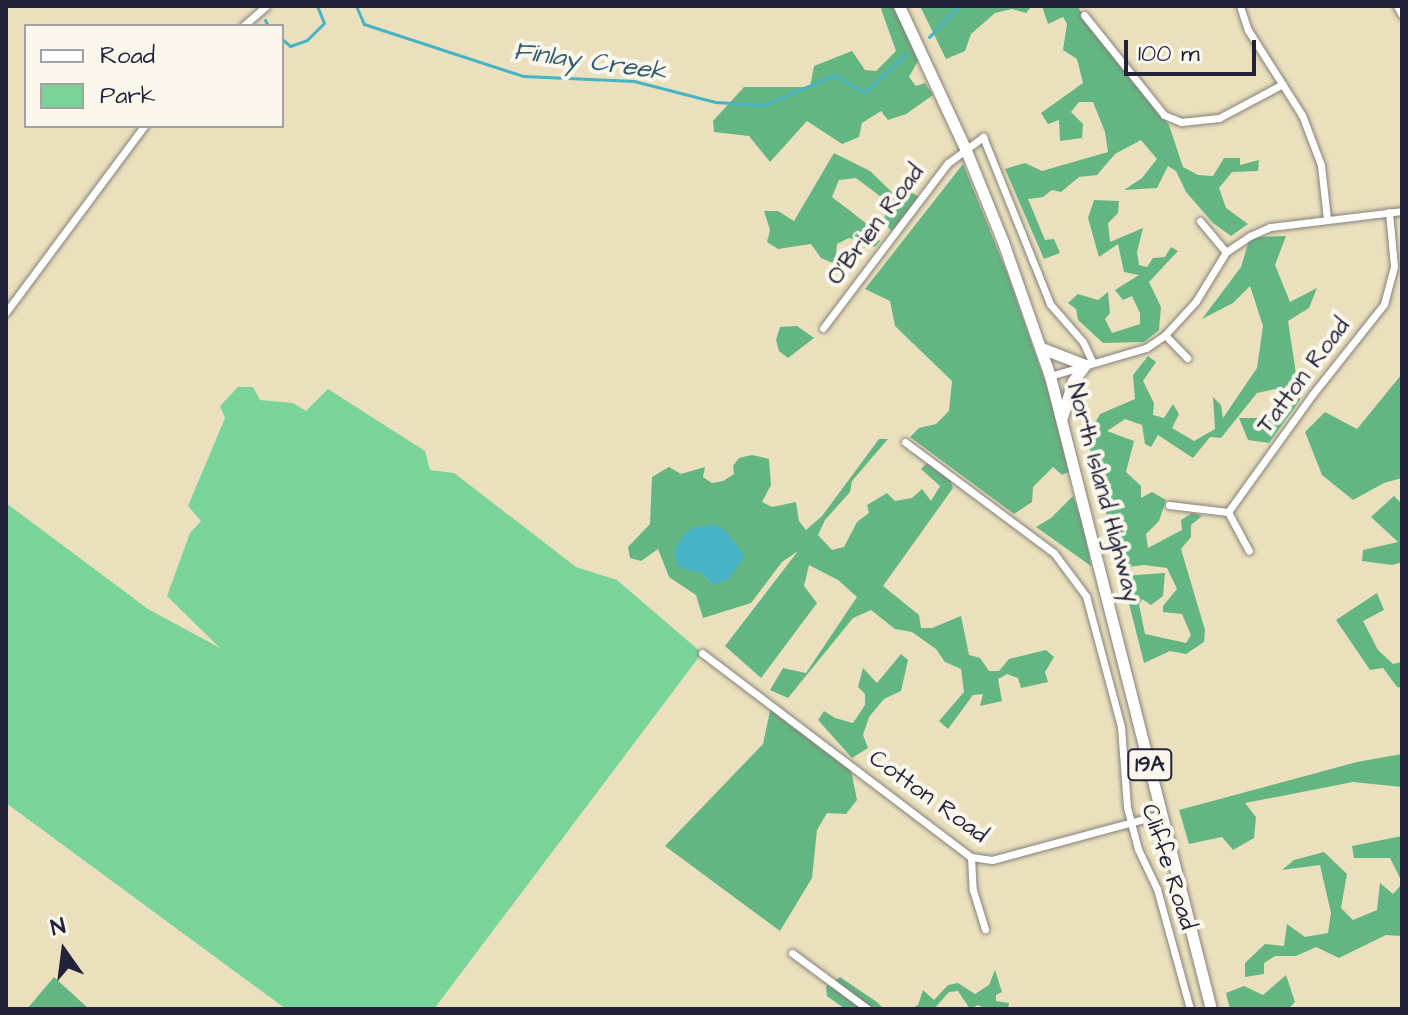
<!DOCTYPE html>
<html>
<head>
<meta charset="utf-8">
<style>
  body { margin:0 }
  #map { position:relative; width:1408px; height:1015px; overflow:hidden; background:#eae0bd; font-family:"Architects Daughter",sans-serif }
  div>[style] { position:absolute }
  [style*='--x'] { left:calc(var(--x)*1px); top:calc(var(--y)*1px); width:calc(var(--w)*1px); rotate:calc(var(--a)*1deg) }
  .green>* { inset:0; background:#7ad49a }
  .forest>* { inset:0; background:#63b682 }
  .water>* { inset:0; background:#47b3c5 }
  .stream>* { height:3px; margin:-1.5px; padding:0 1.5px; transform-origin:1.5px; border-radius:1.5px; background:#47b3c5 }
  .roads { filter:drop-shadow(0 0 2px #86817c) drop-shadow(0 0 2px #86817c) }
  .street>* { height:7px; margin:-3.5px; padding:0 3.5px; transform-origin:3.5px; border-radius:3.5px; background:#fff }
  .primary>* { height:11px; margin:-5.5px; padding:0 5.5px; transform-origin:5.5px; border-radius:5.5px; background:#fff }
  span { translate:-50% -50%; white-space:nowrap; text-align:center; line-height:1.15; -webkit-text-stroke:8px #fbf7ec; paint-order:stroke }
  .shield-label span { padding:2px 6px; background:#fbf7ec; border:2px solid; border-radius:6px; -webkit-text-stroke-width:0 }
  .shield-label { font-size:22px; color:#22223b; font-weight:700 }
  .street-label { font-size:24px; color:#22223b }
  .water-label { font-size:26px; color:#315c72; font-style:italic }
  .frame { position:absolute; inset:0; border:8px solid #22223b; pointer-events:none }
  .legend { position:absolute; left:24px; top:24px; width:260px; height:104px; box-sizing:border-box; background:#fbf7ec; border:2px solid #a4a2a5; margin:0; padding:10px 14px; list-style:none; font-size:24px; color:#22223b }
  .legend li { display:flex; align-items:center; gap:16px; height:40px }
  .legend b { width:40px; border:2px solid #a4a2a5 }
  .north { position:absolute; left:24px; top:911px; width:80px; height:80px; -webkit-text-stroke:6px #fbf7ec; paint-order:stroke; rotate:346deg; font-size:22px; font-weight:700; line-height:32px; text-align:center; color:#22223b }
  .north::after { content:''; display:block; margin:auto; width:28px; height:36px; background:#22223b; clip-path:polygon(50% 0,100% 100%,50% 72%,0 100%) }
  .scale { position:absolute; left:1124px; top:40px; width:132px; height:36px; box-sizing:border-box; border:4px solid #22223b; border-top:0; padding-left:10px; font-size:24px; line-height:28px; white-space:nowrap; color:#22223b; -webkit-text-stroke:6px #fbf7ec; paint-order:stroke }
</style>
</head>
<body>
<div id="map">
  <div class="green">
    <div style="clip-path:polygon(238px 387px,253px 387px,260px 400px,293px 403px,306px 411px,328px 389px,425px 451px,430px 470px,454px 473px,576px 567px,617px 580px,702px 653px,434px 1009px,286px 1009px,6px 803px,6px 503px,148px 609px,220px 648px,167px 596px,190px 533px,201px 521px,188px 506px,225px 418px,220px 406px)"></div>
  </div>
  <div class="forest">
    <div style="clip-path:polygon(884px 6px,893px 6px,919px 59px,909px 77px,916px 86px,925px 83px,933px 95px,906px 114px,888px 120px,881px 111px,862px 123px,859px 137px,842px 144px,807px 121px,770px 162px,749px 136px,714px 132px,713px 121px,744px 87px,810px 87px,814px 66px,852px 51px,865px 70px,876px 71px,896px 51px,881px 9px)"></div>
    <div style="clip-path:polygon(920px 6px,1032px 6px,1026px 13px,1012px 9px,995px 13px,971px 34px,965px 51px,946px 59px)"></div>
    <div style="clip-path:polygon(1042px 6px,1080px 6px,1079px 9px,1169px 125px,1183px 167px,1198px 175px,1213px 176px,1224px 158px,1240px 158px,1240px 165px,1259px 160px,1258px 171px,1232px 172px,1219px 188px,1226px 208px,1248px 224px,1231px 236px,1213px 223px,1186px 192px,1176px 171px,1168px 166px,1157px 188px,1124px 190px,1142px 178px,1157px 159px,1141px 140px,1115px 154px,1097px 175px,1079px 177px,1061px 192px,1052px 190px,1043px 197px,1028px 199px,1045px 240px,1054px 239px,1060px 253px,1044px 259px,1005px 169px,1025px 163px,1042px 171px,1108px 152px,1105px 132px,1093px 102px,1079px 102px,1071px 112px,1083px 124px,1082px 138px,1060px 141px,1059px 120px,1048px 124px,1041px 113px,1083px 83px,1077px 59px,1063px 50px,1067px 24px,1063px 17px,1048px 24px)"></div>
    <div style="clip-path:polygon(834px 153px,870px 171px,902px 202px,911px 192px,919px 197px,892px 231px,883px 222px,889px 203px,856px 178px,839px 180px,832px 197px,867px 224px,880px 241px,876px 246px,865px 248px,859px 241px,849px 238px,837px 244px,835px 264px,821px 258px,811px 244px,778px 249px,767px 242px,770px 230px,764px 211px,778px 211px,794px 221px)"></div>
    <div style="clip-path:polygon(963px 164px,1007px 273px,1047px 387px,1070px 471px,1062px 475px,1053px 467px,1033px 487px,1032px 502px,1014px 514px,910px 437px,919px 428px,936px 424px,949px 411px,952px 381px,895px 326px,890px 301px,865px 289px)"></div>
    <div style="clip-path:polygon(1094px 200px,1119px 201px,1118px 213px,1108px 223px,1110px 242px,1143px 228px,1137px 252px,1139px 265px,1147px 267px,1153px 258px,1165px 257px,1171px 247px,1178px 251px,1149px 282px,1161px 307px,1159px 330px,1144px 342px,1103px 343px,1078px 320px,1076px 309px,1068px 303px,1078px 294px,1098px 300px,1108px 292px,1110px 313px,1105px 319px,1112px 333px,1140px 324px,1140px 313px,1132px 296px,1123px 300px,1115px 290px,1139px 275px,1124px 272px,1118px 244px,1099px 257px,1088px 218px)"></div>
    <div style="clip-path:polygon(1286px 236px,1275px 265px,1290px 302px,1317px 288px,1309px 308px,1288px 321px,1300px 400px,1269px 443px,1248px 440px,1239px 418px,1271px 418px,1280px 402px,1275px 389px,1257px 393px,1221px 438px,1210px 437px,1193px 458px,1158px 435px,1151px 447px,1145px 444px,1142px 425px,1125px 419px,1107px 431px,1134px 441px,1126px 472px,1141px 486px,1141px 498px,1152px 492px,1166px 500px,1159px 521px,1146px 534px,1148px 548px,1182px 530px,1181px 520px,1192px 513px,1202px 516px,1191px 525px,1191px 537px,1181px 549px,1205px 630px,1204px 642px,1186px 654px,1170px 651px,1144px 663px,1122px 576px,1165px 573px,1163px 596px,1151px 605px,1142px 599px,1139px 605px,1145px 634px,1186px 643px,1191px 635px,1182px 614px,1163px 612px,1163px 606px,1177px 589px,1167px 568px,1144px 565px,1120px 568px,1087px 437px,1100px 414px,1135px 399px,1133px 375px,1148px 356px,1156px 362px,1143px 381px,1154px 403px,1153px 415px,1164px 418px,1173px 404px,1179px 414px,1172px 428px,1194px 441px,1215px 429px,1213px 397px,1221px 405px,1223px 418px,1257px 368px,1263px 326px,1250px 286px,1233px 303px,1202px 319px,1241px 267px,1250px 237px)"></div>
    <div style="clip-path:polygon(797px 326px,814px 338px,788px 358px,779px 351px,776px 340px,780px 327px)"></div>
    <div style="clip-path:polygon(1402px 374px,1402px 478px,1384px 483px,1353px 500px,1322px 475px,1305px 432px,1325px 412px,1357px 429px)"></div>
    <div style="clip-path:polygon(evenodd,879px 439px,888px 439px,852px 481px,850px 492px,825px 520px,818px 535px,832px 550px,844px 547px,857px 522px,869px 513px,867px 505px,887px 493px,895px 501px,912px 498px,922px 489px,931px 501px,940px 486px,921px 469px,929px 461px,949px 477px,953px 488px,883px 586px,919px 615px,921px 628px,932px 628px,961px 616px,969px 655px,980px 658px,989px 671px,999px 671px,1009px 659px,1046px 650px,1054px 657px,1045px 672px,1048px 682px,1021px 688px,1018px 678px,1007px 674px,998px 679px,1002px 701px,980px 706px,983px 694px,973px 695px,948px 729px,939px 721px,964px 692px,961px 669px,945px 662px,936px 649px,912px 632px,895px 629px,871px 610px,853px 618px,788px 698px,770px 690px,783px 668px,806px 673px,857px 597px,838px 580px,809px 565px,804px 586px,817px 603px,761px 678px,725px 646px,798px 551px,782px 562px,751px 603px,703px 618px,696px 595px,669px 577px,658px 549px,641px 561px,630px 558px,628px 547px,650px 524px,652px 477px,669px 467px,681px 474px,705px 467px,703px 477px,712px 483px,723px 481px,734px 474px,733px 466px,739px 458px,752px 455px,769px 459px,771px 485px,762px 502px,772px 507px,796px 502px,799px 521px,806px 530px,822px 516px,879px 439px,716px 526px,712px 585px,702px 573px,703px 528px,716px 526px)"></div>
    <div style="clip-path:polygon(1073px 496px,1083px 524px,1091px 566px,1036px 527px,1051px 518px)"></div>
    <div style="clip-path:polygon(1394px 496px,1402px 504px,1402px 562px,1392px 565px,1362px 561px,1363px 550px,1398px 542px,1371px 517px)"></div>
    <div style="clip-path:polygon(1377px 593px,1384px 610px,1363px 621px,1378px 650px,1393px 664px,1402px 662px,1402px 688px,1397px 687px,1383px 668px,1370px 670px,1336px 620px)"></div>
    <div style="clip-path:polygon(901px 654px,908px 660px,901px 691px,884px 699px,869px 717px,863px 735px,868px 748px,852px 758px,818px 720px,824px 711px,835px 718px,853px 723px,865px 705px,865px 694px,858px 687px,863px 668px,877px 683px)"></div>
    <div style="clip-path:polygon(771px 706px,850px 765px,857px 800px,846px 814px,827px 813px,817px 830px,812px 878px,780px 931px,665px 846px,763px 744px)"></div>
    <div style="clip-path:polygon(1402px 754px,1402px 787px,1353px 782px,1245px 803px,1256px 817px,1254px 838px,1233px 850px,1222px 837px,1189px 844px,1179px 810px,1357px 762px)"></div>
    <div style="clip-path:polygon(1402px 836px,1402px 882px,1390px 858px,1354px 858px,1352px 846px)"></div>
    <div style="clip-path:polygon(1324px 852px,1347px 874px,1341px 908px,1353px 920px,1377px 910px,1380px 883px,1393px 894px,1402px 884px,1402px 936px,1386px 935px,1339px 958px,1316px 947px,1296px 956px,1275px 956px,1264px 963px,1264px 974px,1245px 977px,1245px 963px,1265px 944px,1284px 946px,1287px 924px,1305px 937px,1328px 933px,1331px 913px,1320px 865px,1282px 870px,1294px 860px)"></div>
    <div style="clip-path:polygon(995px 970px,1002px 992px,996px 995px,996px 1001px,1009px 1003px,1008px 1009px,987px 1009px,978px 1005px,970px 1009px,958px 991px,949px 992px,934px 1009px,911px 1009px,918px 1005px,923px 990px,934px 1000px,948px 985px,958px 983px,975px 994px,989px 985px)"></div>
    <div style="clip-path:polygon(1286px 975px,1295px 1002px,1288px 1009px,1230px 1009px,1226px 993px,1244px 986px,1263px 995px)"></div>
    <div style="clip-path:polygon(54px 977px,89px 1009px,27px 1009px)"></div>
    <div style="clip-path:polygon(840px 977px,877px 1002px,884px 1009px,845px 1009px,827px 996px,826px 987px)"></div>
  </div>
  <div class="water">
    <div style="clip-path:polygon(715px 525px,725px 530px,745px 556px,728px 580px,712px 585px,702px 573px,678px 567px,674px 551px,685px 533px,694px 527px)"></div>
  </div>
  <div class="stream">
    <div style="--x:356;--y:6;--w:20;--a:66"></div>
    <div style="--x:364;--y:24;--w:167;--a:18.1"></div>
    <div style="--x:523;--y:76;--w:111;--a:2.6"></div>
    <div style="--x:634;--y:81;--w:84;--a:14.5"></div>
    <div style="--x:715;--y:102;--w:49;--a:3.5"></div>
    <div style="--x:764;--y:105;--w:76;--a:-23.2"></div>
    <div style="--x:834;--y:75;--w:35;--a:29"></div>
    <div style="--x:865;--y:92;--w:57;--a:-42.9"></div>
    <div style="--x:265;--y:20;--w:7;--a:63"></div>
    <div style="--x:929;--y:37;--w:43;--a:-45.9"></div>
    <div style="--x:282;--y:39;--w:11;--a:41"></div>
    <div style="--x:290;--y:46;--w:18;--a:-19"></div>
    <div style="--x:307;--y:40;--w:24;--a:-45"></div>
    <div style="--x:324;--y:23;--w:18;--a:-112"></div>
  </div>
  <div class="roads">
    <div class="street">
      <div style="--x:1240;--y:6;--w:25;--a:72"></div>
      <div style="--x:1248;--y:30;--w:101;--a:57.6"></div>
      <div style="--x:1302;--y:115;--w:53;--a:69.2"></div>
      <div style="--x:1321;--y:165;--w:54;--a:83.7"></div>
      <div style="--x:1397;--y:6;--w:10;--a:61"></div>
      <div style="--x:1084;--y:15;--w:128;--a:51.3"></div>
      <div style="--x:1164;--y:115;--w:18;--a:22"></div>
      <div style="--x:1181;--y:122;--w:38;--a:-6"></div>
      <div style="--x:1219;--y:118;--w:72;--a:-28"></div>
      <div style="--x:243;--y:26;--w:30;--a:-41"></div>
      <div style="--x:1200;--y:221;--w:40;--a:50"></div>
      <div style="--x:6;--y:312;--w:232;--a:-53.4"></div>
      <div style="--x:823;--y:328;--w:207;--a:-52.9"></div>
      <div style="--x:948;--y:163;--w:44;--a:-36.6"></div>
      <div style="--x:983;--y:137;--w:180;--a:68.1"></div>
      <div style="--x:1050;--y:304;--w:50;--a:49"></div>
      <div style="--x:1083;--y:342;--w:23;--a:65"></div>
      <div style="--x:1165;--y:335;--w:32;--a:46"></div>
      <div style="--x:1050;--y:376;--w:100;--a:-16.3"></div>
      <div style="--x:1146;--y:348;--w:23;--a:-34"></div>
      <div style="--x:1165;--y:335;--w:46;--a:-47.6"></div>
      <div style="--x:1196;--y:301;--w:57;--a:-58.5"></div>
      <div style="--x:1226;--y:252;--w:29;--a:-34"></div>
      <div style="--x:1250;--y:236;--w:22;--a:-24"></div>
      <div style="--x:1270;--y:227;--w:133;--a:-6.9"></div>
      <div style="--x:905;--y:442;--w:186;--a:36.7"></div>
      <div style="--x:1054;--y:553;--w:54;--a:53.3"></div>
      <div style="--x:1086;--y:596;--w:136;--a:75"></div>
      <div style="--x:1121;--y:727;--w:80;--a:85.7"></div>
      <div style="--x:1127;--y:807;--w:43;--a:75.3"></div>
      <div style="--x:1138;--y:849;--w:44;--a:64.6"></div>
      <div style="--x:1157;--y:889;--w:124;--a:74.6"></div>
      <div style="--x:1169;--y:505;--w:59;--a:6.8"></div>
      <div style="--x:1228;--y:512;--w:144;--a:-54.3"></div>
      <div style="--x:1312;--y:395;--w:116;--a:-51.6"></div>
      <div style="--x:1384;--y:304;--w:39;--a:-75"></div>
      <div style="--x:1394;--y:266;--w:54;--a:-95.3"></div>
      <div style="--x:1228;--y:512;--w:44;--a:61.7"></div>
      <div style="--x:702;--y:653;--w:338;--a:37.2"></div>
      <div style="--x:971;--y:857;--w:21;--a:8"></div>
      <div style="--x:992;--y:860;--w:176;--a:-15.1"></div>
      <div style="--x:971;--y:857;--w:33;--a:87"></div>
      <div style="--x:973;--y:890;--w:41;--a:72.9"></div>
      <div style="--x:792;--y:953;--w:94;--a:36.4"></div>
    </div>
    <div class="primary">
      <div style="--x:899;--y:6;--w:157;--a:65.1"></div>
      <div style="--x:965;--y:148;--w:101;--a:68"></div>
      <div style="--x:1003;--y:242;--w:142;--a:70.7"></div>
      <div style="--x:1050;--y:376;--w:653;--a:75.73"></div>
      <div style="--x:1041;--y:348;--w:47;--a:21.1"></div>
      <div style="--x:1085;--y:365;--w:20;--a:127"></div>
      <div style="--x:1073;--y:381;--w:37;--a:107"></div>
    </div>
  </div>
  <div class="shield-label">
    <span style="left:1150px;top:765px">19A</span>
  </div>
  <div class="street-label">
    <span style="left:876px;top:225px;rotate:-53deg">O'Brien Road</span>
    <span style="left:1304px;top:376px;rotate:-53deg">Tatton Road</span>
    <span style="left:1103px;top:493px;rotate:75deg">North Island Highway</span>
    <span style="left:928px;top:797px;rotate:36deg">Cotton Road</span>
    <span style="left:1168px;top:867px;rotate:72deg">Cliffe Road</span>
  </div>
  <div class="water-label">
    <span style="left:590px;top:62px;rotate:8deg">Finlay Creek</span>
  </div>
  <div class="frame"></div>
  <ul class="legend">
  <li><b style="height:10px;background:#fff"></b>Road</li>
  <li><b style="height:22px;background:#7ad49a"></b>Park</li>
  </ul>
  <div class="north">N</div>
  <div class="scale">100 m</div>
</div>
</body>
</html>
